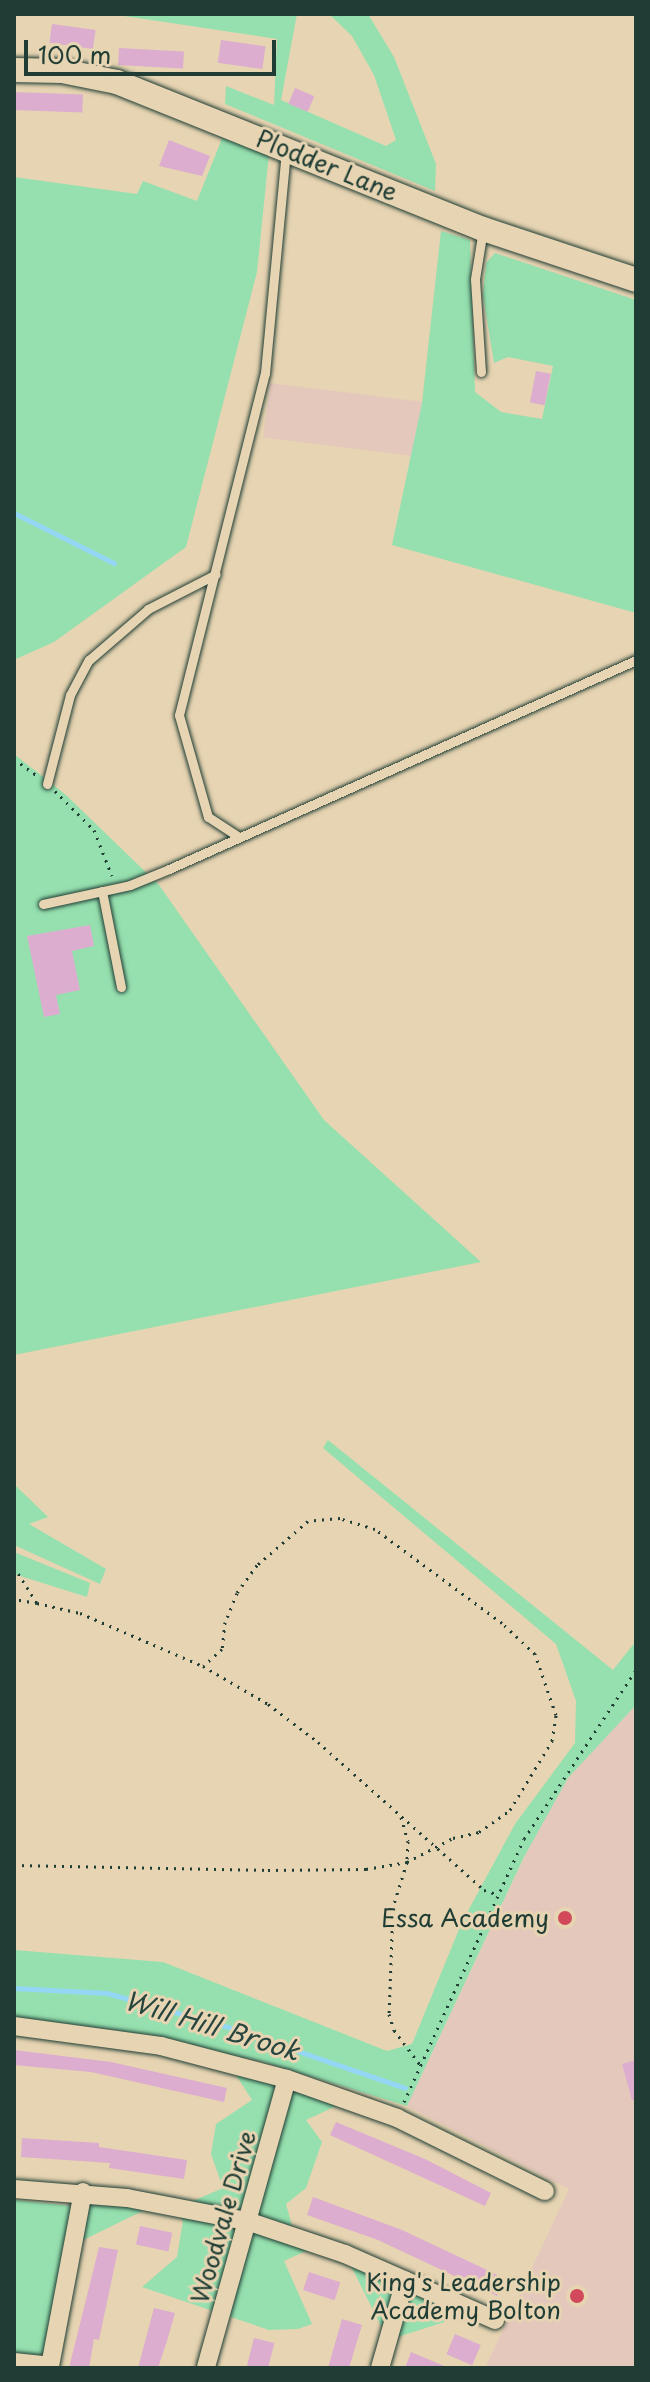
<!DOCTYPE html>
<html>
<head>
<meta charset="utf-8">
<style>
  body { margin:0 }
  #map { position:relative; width:650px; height:2382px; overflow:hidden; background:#e7d4b2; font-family:"Playpen Sans",sans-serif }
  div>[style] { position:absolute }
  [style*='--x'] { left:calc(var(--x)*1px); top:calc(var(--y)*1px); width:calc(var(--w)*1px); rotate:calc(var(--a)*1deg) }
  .built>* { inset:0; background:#e4c8bb; transform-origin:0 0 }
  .green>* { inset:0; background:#96e0af }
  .stream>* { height:5px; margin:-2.5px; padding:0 2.5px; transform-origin:2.5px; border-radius:2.5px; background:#93d7f5 }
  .building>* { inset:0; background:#dcadcf; transform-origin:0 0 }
  .path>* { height:3px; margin-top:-1.5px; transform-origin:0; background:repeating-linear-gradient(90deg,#1f3d34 0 2px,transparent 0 8px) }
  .roads { filter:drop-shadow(0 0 2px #1f3d34) drop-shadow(0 0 2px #1f3d34) }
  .service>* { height:9px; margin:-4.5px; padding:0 4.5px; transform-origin:4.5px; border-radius:4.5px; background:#e7d4b2 }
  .minor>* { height:18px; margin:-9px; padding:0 9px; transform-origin:9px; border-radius:9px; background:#e7d4b2 }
  .secondary>* { height:24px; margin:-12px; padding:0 12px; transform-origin:12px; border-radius:12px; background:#e7d4b2 }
  .dots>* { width:22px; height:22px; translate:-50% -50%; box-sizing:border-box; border:4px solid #e7d4b2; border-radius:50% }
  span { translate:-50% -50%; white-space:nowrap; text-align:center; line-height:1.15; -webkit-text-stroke:6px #e7d4b2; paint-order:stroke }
  .street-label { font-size:24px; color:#1f3d34 }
  .poi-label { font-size:24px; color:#1f3d34 }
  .right { translate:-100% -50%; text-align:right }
  .water-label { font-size:26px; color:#25453e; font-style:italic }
  .frame { position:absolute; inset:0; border:16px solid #1f3d34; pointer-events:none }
  .scale { position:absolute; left:24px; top:40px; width:252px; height:36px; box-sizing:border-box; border:4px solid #1f3d34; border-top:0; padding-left:10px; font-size:24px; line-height:28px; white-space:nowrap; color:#1f3d34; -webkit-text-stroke:6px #e7d4b2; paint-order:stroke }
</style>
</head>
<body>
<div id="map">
  <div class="built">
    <div style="left:270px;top:383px;width:153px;height:55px;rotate:7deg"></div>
    <div style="clip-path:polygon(636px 1705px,636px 2368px,485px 2368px,569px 2189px,407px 2106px,544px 1816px,568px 1778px)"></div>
  </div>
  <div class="green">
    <div style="clip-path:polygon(111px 14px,297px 14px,281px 100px,386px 146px,396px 140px,374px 75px,352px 36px,329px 14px,368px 14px,394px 57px,436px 164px,435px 191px,225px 104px,226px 86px,274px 105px,277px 39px)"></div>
    <div style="clip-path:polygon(223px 136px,269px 154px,257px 272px,186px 547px,54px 642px,16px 659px,14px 669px,14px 177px,137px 194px,143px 181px,197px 201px)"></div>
    <div style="clip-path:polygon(441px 231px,470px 240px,475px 392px,501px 412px,542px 419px,553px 366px,508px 357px,494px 363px,483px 295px,486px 263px,495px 253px,636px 300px,636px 613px,392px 545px,422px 403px)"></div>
    <div style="clip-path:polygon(14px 754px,66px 795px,159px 885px,324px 1120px,481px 1262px,14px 1355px)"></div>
    <div style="clip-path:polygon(328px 1440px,613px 1670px,636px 1641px,636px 1705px,568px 1778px,524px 1857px,407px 2106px,260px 2061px,115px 2030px,14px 2018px,14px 1950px,163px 1962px,387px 2051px,412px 2044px,462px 1922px,515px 1824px,575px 1743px,576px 1701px,556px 1644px,323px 1448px)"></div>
    <div style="clip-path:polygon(14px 1484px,48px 1517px,29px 1524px,106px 1569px,100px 1584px,14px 1545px)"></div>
    <div style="clip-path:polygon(14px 1552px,90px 1583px,87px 1597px,14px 1574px)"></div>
    <div style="clip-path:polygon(229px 2064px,347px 2101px,306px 2120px,322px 2142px,306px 2188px,286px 2204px,295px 2237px,319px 2245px,284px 2261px,312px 2324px,298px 2329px,269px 2330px,142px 2287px,177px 2257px,183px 2221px,170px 2204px,179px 2207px,223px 2188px,211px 2154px,216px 2124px,252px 2100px)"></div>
    <div style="clip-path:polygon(83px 2192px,159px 2203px,73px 2245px)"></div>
    <div style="clip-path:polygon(14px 2200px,72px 2206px,43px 2357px,14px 2355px)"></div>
    <div style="clip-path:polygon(345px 2254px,476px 2312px,388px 2340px)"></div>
  </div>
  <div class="stream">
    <div style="--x:14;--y:513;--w:112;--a:26.6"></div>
    <div style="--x:14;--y:1988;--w:93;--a:3.1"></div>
    <div style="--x:107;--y:1993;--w:126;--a:15.7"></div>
    <div style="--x:228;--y:2027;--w:187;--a:19"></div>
  </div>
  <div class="building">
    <div style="left:52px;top:24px;width:44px;height:19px;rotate:8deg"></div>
    <div style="left:221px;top:40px;width:45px;height:23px;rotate:8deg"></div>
    <div style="left:119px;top:48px;width:65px;height:17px;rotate:3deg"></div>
    <div style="left:295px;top:88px;width:21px;height:17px;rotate:23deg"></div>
    <div style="left:14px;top:92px;width:69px;height:18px;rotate:2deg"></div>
    <div style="clip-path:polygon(169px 140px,210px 156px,202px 176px,159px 166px)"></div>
    <div style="left:536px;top:371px;width:15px;height:32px;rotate:11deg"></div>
    <div style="clip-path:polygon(90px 925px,94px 946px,72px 951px,80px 990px,56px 995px,60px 1014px,44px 1017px,27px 936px)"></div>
    <div style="clip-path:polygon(14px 2050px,111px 2062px,227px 2088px,224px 2102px,91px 2072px,14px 2065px)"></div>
    <div style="clip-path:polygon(636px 2060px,636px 2099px,632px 2100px,622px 2064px)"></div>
    <div style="clip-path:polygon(336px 2122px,425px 2159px,491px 2193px,485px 2206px,330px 2135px)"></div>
    <div style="clip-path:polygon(22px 2138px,99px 2143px,99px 2147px,187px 2160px,184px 2179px,109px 2168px,110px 2163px,21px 2157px)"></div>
    <div style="clip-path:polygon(313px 2197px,402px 2230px,506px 2279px,497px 2296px,378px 2240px,307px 2215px)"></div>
    <div style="left:140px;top:2226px;width:33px;height:19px;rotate:12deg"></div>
    <div style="clip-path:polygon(99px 2247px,118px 2250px,99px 2340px,94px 2339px,89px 2368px,69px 2368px)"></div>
    <div style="left:309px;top:2272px;width:33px;height:19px;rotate:18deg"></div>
    <div style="clip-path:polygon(154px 2308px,175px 2313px,167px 2341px,158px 2368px,138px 2368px)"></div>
    <div style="clip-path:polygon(342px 2319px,362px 2325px,349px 2368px,328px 2368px)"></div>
    <div style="left:455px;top:2334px;width:28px;height:22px;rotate:23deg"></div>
    <div style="left:254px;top:2338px;width:21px;height:29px;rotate:14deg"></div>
    <div style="clip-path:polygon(411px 2352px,449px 2368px,405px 2368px)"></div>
  </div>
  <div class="path">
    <div style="--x:14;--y:759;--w:29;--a:36"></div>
    <div style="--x:55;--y:791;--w:55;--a:45"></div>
    <div style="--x:94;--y:830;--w:49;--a:68.6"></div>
    <div style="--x:14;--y:1567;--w:43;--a:57.4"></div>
    <div style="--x:37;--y:1603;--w:23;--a:-170"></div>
    <div style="--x:37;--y:1603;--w:44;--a:13.1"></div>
    <div style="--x:80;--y:1613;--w:134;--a:23.3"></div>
    <div style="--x:203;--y:1666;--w:75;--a:30.3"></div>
    <div style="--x:268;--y:1704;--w:63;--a:37.2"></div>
    <div style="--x:318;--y:1742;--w:222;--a:41.7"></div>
    <div style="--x:484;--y:1890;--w:16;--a:18"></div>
    <div style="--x:401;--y:1817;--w:25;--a:74"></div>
    <div style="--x:408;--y:1841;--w:21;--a:93"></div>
    <div style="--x:407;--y:1862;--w:47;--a:107.3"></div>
    <div style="--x:393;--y:1907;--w:107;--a:92.1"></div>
    <div style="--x:389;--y:2014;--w:17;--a:73"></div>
    <div style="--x:394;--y:2030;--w:45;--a:53.1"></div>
    <div style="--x:14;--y:1865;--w:254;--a:1.1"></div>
    <div style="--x:268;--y:1870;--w:98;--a:-0.6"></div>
    <div style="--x:366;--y:1869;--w:42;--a:-9.7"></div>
    <div style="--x:407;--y:1862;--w:52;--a:-27.6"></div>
    <div style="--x:453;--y:1838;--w:27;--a:-13"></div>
    <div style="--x:479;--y:1832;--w:38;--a:-35"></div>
    <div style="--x:510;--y:1810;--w:81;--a:-58.7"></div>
    <div style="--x:552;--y:1741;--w:26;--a:-81"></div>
    <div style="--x:556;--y:1715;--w:65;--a:-109"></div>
    <div style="--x:535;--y:1654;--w:45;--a:-136.8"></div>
    <div style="--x:502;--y:1623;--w:158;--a:-143.5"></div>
    <div style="--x:375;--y:1529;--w:37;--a:-163"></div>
    <div style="--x:340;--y:1518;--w:32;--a:175"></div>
    <div style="--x:308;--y:1521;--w:67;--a:139.2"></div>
    <div style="--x:257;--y:1565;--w:34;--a:126"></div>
    <div style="--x:237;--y:1593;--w:31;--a:112"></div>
    <div style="--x:225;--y:1622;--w:27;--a:96"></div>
    <div style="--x:222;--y:1649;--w:25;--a:138"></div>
    <div style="--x:404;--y:2102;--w:289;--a:-65.5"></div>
    <div style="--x:524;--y:1839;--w:203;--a:-56.5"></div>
  </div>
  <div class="roads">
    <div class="service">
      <div style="--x:481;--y:372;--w:93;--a:-93.7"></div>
      <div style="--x:475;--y:279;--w:51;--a:-80.9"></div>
      <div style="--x:47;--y:784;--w:92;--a:-75.5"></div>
      <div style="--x:70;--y:695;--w:40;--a:-62"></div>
      <div style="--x:89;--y:660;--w:78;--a:-40.8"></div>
      <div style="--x:148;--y:609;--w:76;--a:-27.2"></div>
      <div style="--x:239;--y:837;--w:37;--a:-147"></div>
      <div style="--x:208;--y:817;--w:106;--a:-105.9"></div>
      <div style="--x:179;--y:715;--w:353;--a:-75.9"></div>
      <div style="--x:265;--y:373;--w:222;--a:-84.6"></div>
      <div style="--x:102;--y:891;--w:98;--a:78.8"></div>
      <div style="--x:43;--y:904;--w:89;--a:-12.3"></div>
      <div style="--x:130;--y:885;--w:42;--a:-22.3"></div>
      <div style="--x:169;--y:869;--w:512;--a:-24.11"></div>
    </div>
    <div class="minor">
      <div style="--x:14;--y:2026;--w:148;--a:7.7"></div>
      <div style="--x:161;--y:2046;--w:130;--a:14.7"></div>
      <div style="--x:287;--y:2079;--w:117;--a:19.5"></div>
      <div style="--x:397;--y:2118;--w:165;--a:26.3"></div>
      <div style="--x:14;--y:2189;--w:113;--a:4.6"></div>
      <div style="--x:127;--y:2198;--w:122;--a:10.9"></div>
      <div style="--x:247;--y:2221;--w:103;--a:18.6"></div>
      <div style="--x:345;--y:2254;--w:164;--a:23.7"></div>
      <div style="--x:14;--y:2362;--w:36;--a:6"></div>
      <div style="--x:50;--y:2366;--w:177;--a:-79.3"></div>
      <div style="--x:206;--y:2367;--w:299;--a:-74.3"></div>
      <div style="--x:380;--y:2368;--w:91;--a:-74"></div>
    </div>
    <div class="secondary">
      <div style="--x:14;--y:70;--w:48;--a:1.2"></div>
      <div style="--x:62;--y:71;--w:56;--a:11.3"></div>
      <div style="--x:117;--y:82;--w:394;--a:21.9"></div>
      <div style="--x:483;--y:229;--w:161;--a:18.4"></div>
    </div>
  </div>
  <div class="dots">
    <div style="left:565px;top:1918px;background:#d1495b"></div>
    <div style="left:577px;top:2296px;background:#d1495b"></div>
  </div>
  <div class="street-label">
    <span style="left:327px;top:165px;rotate:22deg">Plodder Lane</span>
    <span style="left:223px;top:2217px;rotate:-74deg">Woodvale Drive</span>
  </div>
  <div class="poi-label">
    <span class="right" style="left:549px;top:1918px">Essa Academy</span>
    <span class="right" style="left:561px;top:2296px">King's Leadership<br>Academy Bolton</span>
  </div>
  <div class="water-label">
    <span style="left:212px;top:2025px;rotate:17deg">Will Hill Brook</span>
  </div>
  <div class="frame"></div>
  <div class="scale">100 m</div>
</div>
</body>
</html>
